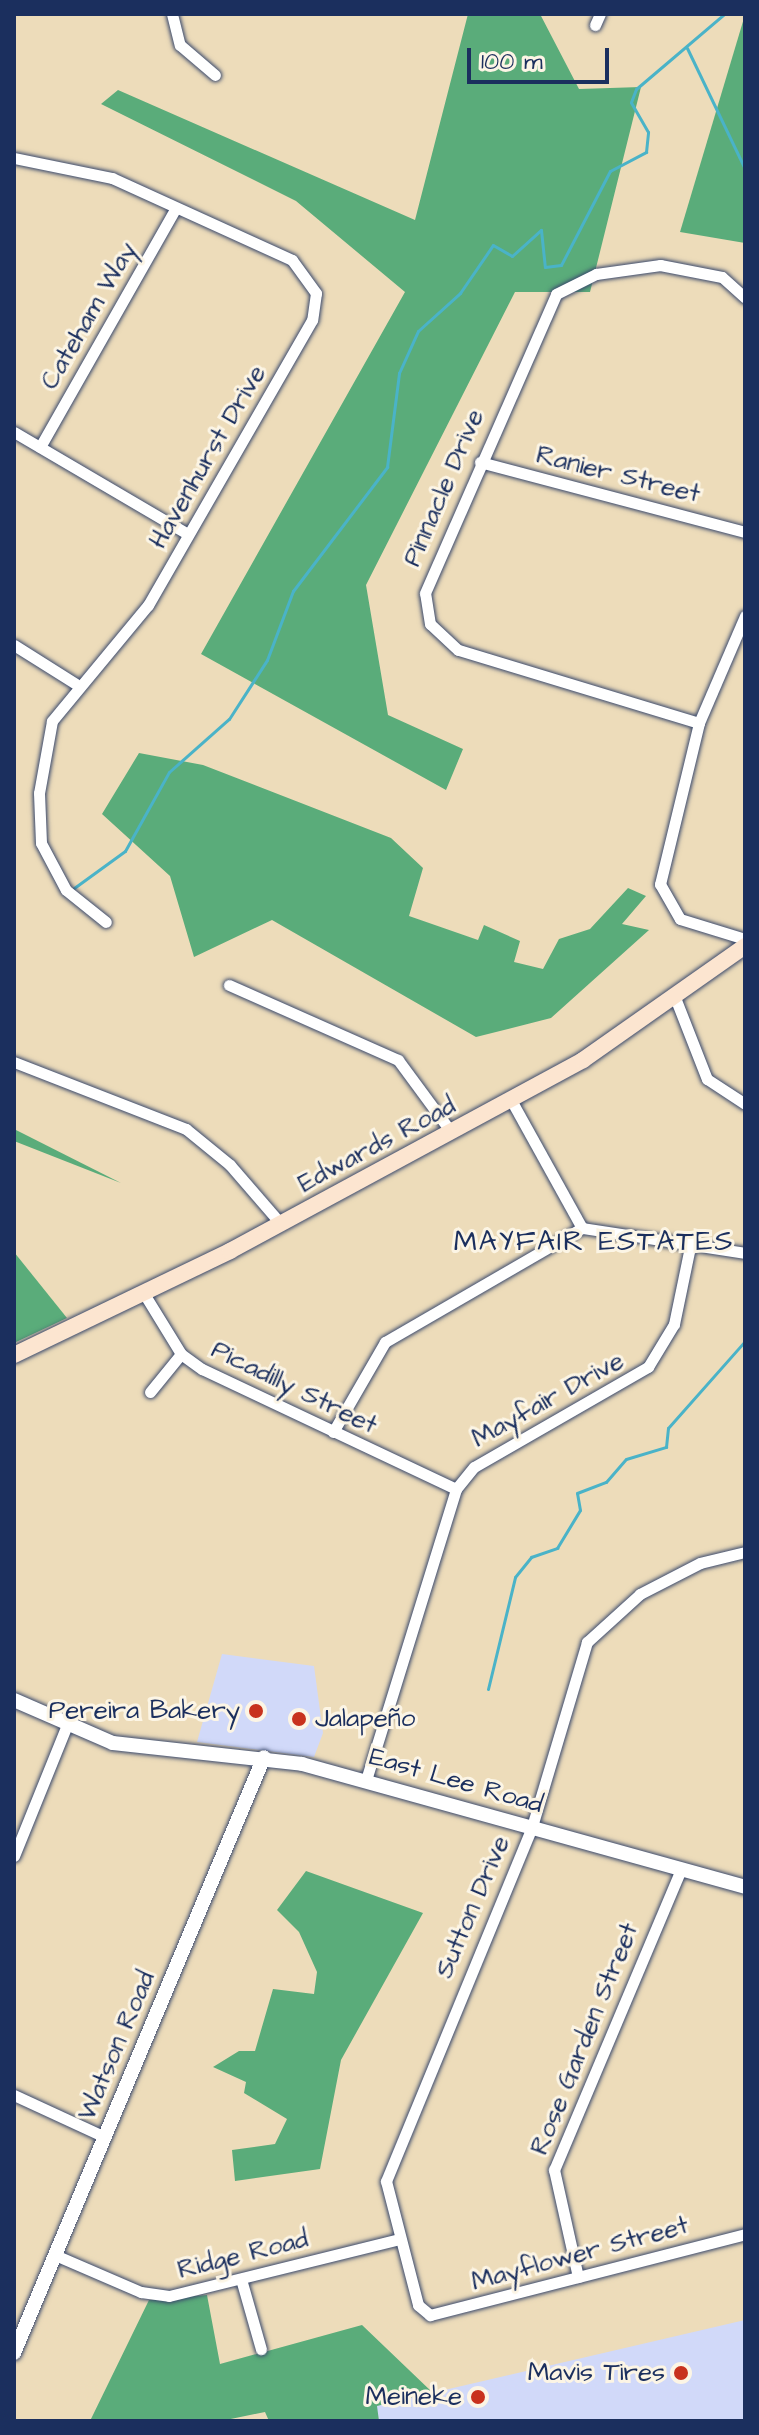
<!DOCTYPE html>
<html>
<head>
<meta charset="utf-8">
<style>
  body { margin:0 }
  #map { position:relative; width:759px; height:2435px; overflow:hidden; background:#eddcba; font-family:"Architects Daughter",sans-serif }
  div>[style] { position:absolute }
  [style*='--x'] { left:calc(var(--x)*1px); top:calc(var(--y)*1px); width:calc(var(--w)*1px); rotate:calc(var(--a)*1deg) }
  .built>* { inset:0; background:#d1d9f9 }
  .forest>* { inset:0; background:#5aac7a }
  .stream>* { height:3px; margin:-1.5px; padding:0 1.5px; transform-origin:1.5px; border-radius:1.5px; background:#4ab3c8 }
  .roads { filter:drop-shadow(0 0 2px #3a496c) drop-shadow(0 0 2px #3a496c) }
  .minor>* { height:11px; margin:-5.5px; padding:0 5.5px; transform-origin:5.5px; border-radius:5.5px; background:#fff }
  .tertiary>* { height:14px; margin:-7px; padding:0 7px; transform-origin:7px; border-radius:7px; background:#fff }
  .secondary>* { height:16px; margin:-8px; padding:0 8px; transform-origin:8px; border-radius:8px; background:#fce5d0 }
  .dots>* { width:22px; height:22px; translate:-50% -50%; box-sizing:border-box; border:4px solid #fcf5e5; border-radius:50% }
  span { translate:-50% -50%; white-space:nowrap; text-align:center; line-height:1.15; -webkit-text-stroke:6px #fcf5e5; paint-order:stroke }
  .street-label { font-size:26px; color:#1b2f5e }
  .poi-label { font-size:26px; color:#1b2f5e }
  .right { translate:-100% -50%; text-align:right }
  .left { translate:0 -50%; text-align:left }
  .neighbourhood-label { font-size:28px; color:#1b2f5e; letter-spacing:2px }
  .frame { position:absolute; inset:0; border:16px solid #1b2f5e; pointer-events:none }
  .scale { position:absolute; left:467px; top:48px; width:142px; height:36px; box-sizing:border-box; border:4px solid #1b2f5e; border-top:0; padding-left:10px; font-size:24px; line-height:28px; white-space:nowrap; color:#1b2f5e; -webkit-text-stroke:6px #fcf5e5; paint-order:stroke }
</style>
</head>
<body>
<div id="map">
  <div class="built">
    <div style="clip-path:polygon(222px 1654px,314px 1666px,323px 1733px,314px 1757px,197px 1742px)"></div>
    <div style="clip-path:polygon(745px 2320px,745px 2419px,379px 2421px,376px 2406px)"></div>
  </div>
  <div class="forest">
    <div style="clip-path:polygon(468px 14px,540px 14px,579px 89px,641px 87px,590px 292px,515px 292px,366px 585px,388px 715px,463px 749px,446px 790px,201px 654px,405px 292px,296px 201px,101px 104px,118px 90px,415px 220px)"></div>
    <div style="clip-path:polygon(744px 18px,745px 20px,745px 243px,680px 232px)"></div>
    <div style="clip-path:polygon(139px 753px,203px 765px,391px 838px,423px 868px,409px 916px,478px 940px,484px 925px,520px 941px,514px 962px,543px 969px,559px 939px,590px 929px,628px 888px,646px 896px,622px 924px,649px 930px,551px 1018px,476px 1037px,272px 920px,194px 957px,170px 876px,102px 814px)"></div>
    <div style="clip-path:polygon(14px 1129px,121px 1183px,14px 1141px)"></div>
    <div style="clip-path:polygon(14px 1252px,67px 1318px,14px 1343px)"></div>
    <div style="clip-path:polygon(306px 1871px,423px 1913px,341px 2060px,320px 2169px,235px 2181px,232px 2150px,275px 2144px,287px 2119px,244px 2093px,246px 2082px,213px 2067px,239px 2051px,255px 2051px,273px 1989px,314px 1994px,317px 1972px,299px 1932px,277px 1910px)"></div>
    <div style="clip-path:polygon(207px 2295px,220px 2364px,362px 2325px,432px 2392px,377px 2406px,379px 2421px,269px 2421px,265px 2412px,221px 2421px,90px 2421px,149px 2300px)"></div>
  </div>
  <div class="stream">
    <div style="--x:687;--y:48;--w:134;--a:64.4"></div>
    <div style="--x:74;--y:888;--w:63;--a:-36"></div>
    <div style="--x:125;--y:851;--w:90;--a:-60.9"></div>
    <div style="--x:169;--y:772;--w:80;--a:-41.5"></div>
    <div style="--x:229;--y:719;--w:70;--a:-57.2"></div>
    <div style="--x:267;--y:660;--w:74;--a:-69.4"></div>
    <div style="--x:293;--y:591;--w:156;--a:-52.8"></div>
    <div style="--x:387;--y:467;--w:95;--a:-82.7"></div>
    <div style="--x:399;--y:373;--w:46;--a:-65.7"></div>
    <div style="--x:418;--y:331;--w:57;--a:-42.1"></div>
    <div style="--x:460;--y:293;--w:58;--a:-55.5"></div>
    <div style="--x:493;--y:245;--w:22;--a:30"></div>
    <div style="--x:512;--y:256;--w:39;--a:-42"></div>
    <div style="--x:541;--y:230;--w:37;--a:84"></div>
    <div style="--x:545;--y:267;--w:16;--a:-7"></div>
    <div style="--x:561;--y:265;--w:106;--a:-62.5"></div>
    <div style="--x:610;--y:171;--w:41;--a:-27.8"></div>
    <div style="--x:646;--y:152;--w:20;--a:-84"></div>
    <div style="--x:648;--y:132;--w:34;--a:-120"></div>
    <div style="--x:631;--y:102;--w:14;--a:-69"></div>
    <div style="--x:636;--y:89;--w:116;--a:-40.4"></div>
    <div style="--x:488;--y:1689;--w:115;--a:-76.4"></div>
    <div style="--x:515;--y:1577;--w:26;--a:-51"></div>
    <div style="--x:531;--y:1557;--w:28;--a:-19"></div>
    <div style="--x:557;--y:1548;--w:44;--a:-58.8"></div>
    <div style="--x:580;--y:1510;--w:17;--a:-100"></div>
    <div style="--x:577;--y:1493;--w:31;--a:-21"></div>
    <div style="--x:606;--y:1482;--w:30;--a:-49"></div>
    <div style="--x:626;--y:1459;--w:42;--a:-16.7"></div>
    <div style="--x:666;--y:1447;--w:19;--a:-84"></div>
    <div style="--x:668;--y:1428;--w:116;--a:-48.5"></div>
  </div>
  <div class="roads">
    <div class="minor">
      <div style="--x:172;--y:14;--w:32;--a:76"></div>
      <div style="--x:180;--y:45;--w:46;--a:40.6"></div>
      <div style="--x:595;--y:25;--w:12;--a:-66"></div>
      <div style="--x:14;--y:158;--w:100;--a:11.5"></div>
      <div style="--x:112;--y:178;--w:198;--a:24.5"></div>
      <div style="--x:292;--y:260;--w:41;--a:54"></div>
      <div style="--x:316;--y:293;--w:27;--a:98"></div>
      <div style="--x:312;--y:320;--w:329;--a:119.9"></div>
      <div style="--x:148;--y:605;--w:151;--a:129.6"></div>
      <div style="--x:52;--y:721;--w:73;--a:100.2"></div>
      <div style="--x:39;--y:793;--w:50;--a:87.7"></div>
      <div style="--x:41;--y:843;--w:53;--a:62"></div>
      <div style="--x:66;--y:890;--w:51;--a:38.7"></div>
      <div style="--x:14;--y:432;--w:202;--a:30.4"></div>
      <div style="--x:40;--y:447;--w:275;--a:-60.4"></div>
      <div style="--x:480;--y:462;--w:274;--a:14.8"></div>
      <div style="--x:745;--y:616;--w:116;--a:113.3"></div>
      <div style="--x:699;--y:723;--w:166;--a:103.6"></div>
      <div style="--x:660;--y:884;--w:40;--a:60.3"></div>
      <div style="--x:680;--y:919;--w:68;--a:17.1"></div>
      <div style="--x:14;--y:645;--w:73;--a:32.2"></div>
      <div style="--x:699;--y:723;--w:252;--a:-163.1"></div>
      <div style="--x:458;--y:650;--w:38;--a:-137"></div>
      <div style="--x:430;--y:624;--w:31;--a:-99"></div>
      <div style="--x:425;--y:593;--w:326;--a:-66.3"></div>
      <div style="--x:556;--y:294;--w:45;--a:-26.6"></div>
      <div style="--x:596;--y:274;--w:65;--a:-8"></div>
      <div style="--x:660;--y:265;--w:63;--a:11"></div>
      <div style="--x:722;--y:277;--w:31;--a:42"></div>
      <div style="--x:229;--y:985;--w:185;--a:23.9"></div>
      <div style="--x:398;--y:1060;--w:89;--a:53.6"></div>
      <div style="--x:676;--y:1000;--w:85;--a:68.6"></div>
      <div style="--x:707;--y:1079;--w:45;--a:33.3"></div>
      <div style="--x:14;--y:1062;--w:185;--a:21.3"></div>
      <div style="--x:186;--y:1129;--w:57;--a:39.3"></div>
      <div style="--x:230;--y:1165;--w:78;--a:49.2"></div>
      <div style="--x:511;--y:1100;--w:146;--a:61"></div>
      <div style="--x:582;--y:1228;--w:165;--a:8.7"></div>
      <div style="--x:143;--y:1292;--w:73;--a:58.5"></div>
      <div style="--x:181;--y:1354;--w:26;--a:36"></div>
      <div style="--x:202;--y:1369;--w:281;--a:25.3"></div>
      <div style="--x:150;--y:1392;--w:49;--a:-50.8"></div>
      <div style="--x:333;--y:1432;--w:104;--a:-60"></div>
      <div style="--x:385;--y:1342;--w:228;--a:-30.1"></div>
      <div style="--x:745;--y:1552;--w:46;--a:166.3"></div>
      <div style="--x:700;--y:1563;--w:68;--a:152.7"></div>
      <div style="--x:640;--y:1594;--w:72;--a:137.8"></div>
      <div style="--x:587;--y:1642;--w:193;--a:106.6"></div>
      <div style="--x:532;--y:1827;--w:383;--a:112.4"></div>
      <div style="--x:386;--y:2181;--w:128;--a:75.5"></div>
      <div style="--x:418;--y:2305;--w:16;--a:40"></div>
      <div style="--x:430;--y:2315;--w:325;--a:-14.4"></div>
      <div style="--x:366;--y:1780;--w:305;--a:-72.8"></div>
      <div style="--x:456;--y:1489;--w:28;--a:-51"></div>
      <div style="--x:474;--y:1467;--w:201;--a:-29.9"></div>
      <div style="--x:648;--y:1367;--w:50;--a:-58.8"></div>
      <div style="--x:674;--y:1324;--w:84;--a:-78.3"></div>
      <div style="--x:14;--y:1856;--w:139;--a:-68"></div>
      <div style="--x:14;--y:2095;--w:100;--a:24.8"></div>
      <div style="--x:55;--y:2255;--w:94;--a:23.3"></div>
      <div style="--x:141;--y:2292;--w:28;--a:8"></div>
      <div style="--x:169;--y:2296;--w:238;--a:-13.9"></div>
      <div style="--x:578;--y:2277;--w:110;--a:-102.6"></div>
      <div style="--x:554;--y:2170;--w:327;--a:-67.1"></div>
      <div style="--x:241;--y:2279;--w:73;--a:74.1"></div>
    </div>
    <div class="tertiary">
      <div style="--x:14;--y:1700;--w:108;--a:23.5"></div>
      <div style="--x:113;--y:1743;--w:190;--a:6.3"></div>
      <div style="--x:302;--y:1764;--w:460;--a:15.5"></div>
      <div style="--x:14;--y:2353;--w:646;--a:-67.24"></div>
    </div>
    <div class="secondary">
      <div style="--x:14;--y:1355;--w:240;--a:-25.7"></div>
      <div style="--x:230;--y:1251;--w:401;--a:-28.4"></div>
      <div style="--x:583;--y:1060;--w:198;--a:-35.1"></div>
    </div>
  </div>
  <div class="dots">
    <div style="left:256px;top:1711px;background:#c8321e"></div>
    <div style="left:299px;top:1719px;background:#c8321e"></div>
    <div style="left:681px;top:2373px;background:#c8321e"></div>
    <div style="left:478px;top:2397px;background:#c8321e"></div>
  </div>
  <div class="street-label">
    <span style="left:89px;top:316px;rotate:-60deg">Cateham Way</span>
    <span style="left:208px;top:457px;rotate:-60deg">Havenhurst Drive</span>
    <span style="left:618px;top:475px;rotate:14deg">Ranier Street</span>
    <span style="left:444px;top:488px;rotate:-67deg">Pinnacle Drive</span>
    <span style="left:377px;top:1145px;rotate:-28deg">Edwards Road</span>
    <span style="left:294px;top:1388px;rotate:26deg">Picadilly Street</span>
    <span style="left:548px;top:1400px;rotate:-29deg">Mayfair Drive</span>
    <span style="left:456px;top:1781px;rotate:16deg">East Lee Road</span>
    <span style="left:473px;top:1907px;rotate:-67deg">Sutton Drive</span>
    <span style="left:585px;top:2039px;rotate:-68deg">Rose Garden Street</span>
    <span style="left:117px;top:2046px;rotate:-67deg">Watson Road</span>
    <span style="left:580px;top:2254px;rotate:-15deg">Mayflower Street</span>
    <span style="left:243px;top:2255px;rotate:-14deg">Ridge Road</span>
  </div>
  <div class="poi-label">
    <span class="right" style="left:240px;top:1711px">Pereira Bakery</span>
    <span class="left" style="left:315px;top:1719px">Jalapeño</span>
    <span class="right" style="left:665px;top:2373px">Mavis Tires</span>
    <span class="right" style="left:462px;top:2397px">Meineke</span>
  </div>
  <div class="neighbourhood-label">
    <span style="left:594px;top:1242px">MAYFAIR ESTATES</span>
  </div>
  <div class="frame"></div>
  <div class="scale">100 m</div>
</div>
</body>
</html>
